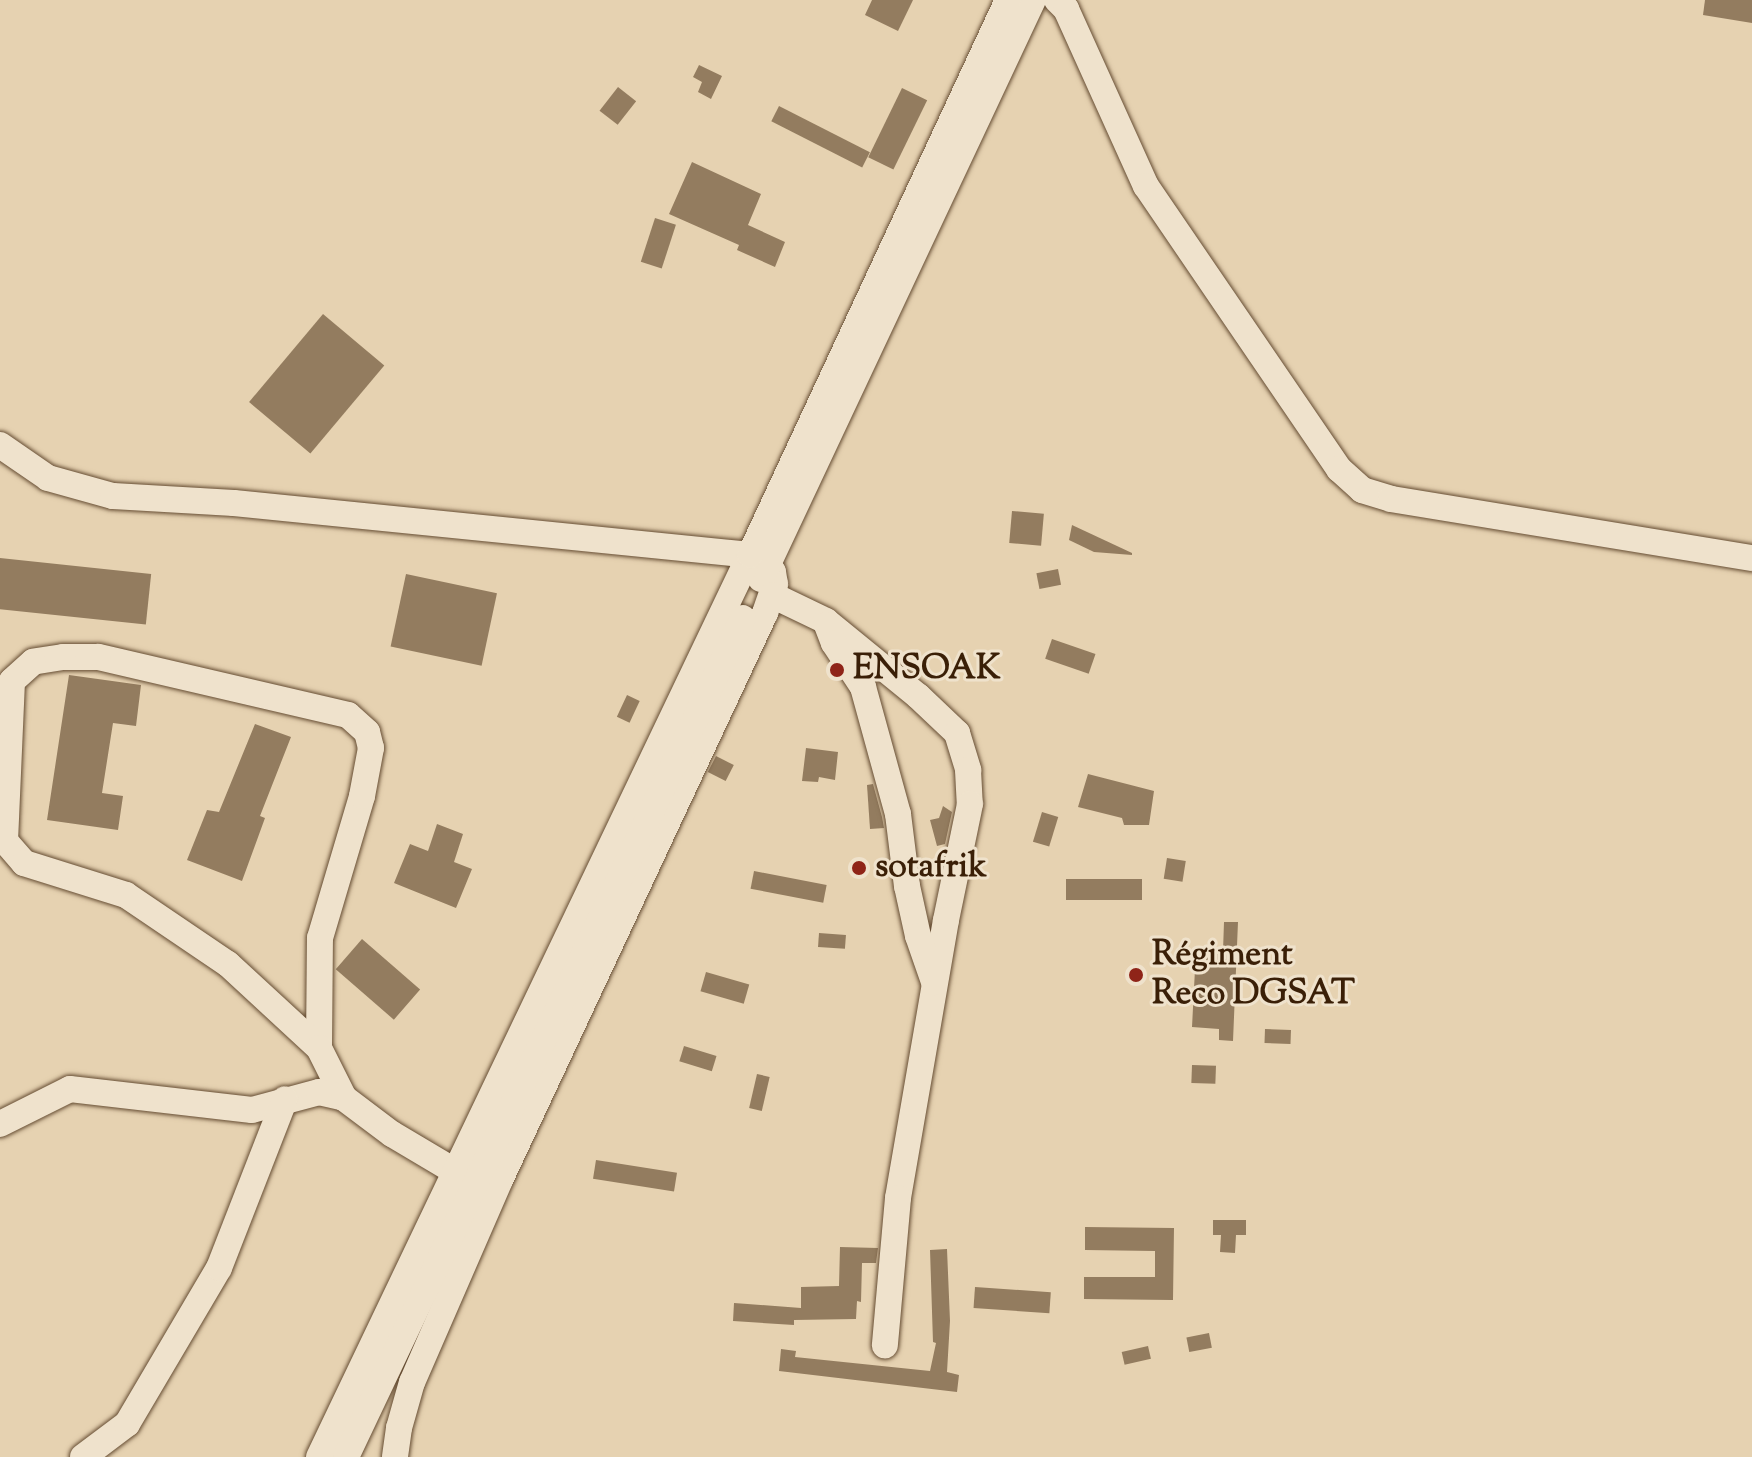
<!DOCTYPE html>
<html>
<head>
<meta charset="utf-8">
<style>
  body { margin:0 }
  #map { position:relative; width:1752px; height:1457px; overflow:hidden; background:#e6d2b1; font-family:"Sorts Mill Goudy",serif }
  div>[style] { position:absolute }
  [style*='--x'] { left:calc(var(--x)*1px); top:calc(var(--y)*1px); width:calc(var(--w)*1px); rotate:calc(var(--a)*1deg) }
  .building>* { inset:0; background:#937c5f; transform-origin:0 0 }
  .roads { filter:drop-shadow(0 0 2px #654c32) drop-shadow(0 0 2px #654c32) }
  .minor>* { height:26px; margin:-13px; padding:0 13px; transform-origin:13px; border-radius:13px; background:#efe2cc }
  .dots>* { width:22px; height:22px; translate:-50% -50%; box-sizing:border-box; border:4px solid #efe2cc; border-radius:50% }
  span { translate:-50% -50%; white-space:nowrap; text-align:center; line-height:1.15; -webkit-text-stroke:6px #efe2cc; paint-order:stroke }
  .poi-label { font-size:34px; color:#3a1f07; font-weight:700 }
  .left { translate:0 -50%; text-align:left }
</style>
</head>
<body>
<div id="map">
  <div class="building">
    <div style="clip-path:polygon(872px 0,913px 0,898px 31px,865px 15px)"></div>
    <div style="clip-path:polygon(1705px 0,1752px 0,1752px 23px,1703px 15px)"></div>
    <div style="clip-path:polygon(699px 65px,722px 76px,711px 99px,698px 92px,702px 82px,693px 77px)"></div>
    <div style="left:618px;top:87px;width:23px;height:30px;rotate:38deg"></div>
    <div style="left:902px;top:88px;width:28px;height:77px;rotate:26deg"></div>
    <div style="left:779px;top:106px;width:102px;height:17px;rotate:27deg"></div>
    <div style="clip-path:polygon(692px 162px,761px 194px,748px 225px,785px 242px,775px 267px,737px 250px,739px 245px,669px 214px)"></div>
    <div style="left:655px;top:218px;width:22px;height:46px;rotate:18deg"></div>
    <div style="left:323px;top:314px;width:80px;height:115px;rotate:40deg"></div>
    <div style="left:1012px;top:511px;width:32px;height:32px;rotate:5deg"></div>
    <div style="clip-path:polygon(1072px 525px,1132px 553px,1132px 555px,1094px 552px,1069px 540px)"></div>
    <div style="left:0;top:558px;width:152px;height:51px;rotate:6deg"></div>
    <div style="left:1058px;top:569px;width:16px;height:22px;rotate:79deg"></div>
    <div style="left:406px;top:574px;width:93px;height:74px;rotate:12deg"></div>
    <div style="left:1052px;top:639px;width:46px;height:21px;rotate:19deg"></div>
    <div style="clip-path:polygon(69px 675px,141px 685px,136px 726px,113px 723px,102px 793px,123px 796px,118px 830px,47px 820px)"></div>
    <div style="left:627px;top:695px;width:14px;height:24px;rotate:25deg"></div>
    <div style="clip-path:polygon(255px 724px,291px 737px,260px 816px,265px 818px,242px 881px,187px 860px,207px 810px,219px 812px)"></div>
    <div style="clip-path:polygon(806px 748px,838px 752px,835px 780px,819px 777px,818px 782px,802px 781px)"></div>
    <div style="left:716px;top:756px;width:20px;height:18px;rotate:27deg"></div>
    <div style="clip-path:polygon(1088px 774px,1154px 791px,1149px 825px,1124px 825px,1122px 818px,1078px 807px)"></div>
    <div style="clip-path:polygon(873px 784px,882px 817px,884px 828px,870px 829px,867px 785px)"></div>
    <div style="clip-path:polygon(943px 806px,952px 812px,945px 844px,937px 846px,930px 820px,939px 818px)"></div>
    <div style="left:1042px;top:812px;width:17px;height:31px;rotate:17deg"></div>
    <div style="clip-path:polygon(437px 824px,463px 834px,454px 862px,472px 869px,456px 908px,394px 883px,410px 844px,428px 851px)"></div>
    <div style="left:1167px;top:858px;width:19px;height:21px;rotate:9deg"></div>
    <div style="left:754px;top:871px;width:74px;height:18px;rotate:11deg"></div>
    <div style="left:1066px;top:879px;width:76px;height:21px"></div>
    <div style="clip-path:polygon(1224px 922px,1238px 922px,1233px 1041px,1219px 1040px,1219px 1029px,1192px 1027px,1196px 950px,1223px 951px)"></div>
    <div style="left:819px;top:933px;width:27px;height:14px;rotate:4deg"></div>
    <div style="left:362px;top:939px;width:77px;height:40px;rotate:41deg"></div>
    <div style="left:706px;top:972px;width:45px;height:20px;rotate:16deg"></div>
    <div style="left:1265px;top:1029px;width:26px;height:14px;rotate:2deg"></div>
    <div style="left:684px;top:1046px;width:34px;height:16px;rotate:17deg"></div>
    <div style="left:1192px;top:1065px;width:24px;height:18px;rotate:2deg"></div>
    <div style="left:757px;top:1074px;width:13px;height:35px;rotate:13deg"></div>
    <div style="left:596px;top:1160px;width:82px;height:19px;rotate:9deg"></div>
    <div style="clip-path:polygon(1213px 1220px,1246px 1220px,1246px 1235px,1236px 1235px,1235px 1253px,1220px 1252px,1221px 1235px,1213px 1235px)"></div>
    <div style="clip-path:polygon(1085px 1227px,1174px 1228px,1173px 1300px,1084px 1299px,1084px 1277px,1155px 1277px,1155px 1251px,1085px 1250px)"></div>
    <div style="clip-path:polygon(840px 1247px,878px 1248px,876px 1263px,862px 1263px,861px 1302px,857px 1301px,856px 1319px,794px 1320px,794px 1325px,733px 1321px,734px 1303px,801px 1308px,801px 1287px,839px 1286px)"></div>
    <div style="clip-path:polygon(947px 1249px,950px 1321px,947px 1372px,959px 1375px,957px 1392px,779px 1371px,781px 1349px,796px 1351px,795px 1357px,930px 1371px,936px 1343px,933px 1342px,930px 1250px)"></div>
    <div style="left:975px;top:1287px;width:76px;height:21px;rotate:4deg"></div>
    <div style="left:1209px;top:1333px;width:15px;height:23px;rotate:79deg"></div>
    <div style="left:1148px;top:1346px;width:13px;height:27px;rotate:77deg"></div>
  </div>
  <div class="roads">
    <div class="minor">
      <div style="--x:1057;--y:0;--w:13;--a:45"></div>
      <div style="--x:1066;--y:9;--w:194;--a:65.7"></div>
      <div style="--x:1146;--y:186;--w:343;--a:55.7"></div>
      <div style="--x:1339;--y:469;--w:31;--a:42"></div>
      <div style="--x:1362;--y:490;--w:30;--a:17"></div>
      <div style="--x:1391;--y:499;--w:366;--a:9.3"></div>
      <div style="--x:0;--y:445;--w:58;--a:34.5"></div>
      <div style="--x:48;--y:478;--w:67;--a:15.5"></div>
      <div style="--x:113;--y:496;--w:121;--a:3.3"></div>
      <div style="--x:234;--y:503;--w:519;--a:5.75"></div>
      <div style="--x:750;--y:555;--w:20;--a:24"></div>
      <div style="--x:768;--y:563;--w:10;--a:61"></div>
      <div style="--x:773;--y:572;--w:12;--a:81"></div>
      <div style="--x:775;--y:584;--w:31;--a:109"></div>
      <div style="--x:765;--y:613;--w:626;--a:115.05"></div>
      <div style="--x:500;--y:1180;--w:220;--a:113.5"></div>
      <div style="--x:412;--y:1382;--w:48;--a:105.8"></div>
      <div style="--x:399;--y:1428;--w:29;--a:98"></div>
      <div style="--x:761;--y:579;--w:640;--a:-64.84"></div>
      <div style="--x:772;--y:595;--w:60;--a:25.7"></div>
      <div style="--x:826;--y:621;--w:119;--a:39.2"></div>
      <div style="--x:918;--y:696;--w:54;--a:43.5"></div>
      <div style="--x:957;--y:733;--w:39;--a:73"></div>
      <div style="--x:968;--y:770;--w:34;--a:87"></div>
      <div style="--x:970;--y:804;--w:118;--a:101.7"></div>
      <div style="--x:946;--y:920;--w:282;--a:99.8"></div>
      <div style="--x:898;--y:1198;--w:148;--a:95.1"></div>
      <div style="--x:827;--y:625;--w:19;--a:69"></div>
      <div style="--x:834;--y:643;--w:53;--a:56.6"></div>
      <div style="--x:863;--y:687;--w:132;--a:74.6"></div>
      <div style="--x:898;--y:814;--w:73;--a:82.9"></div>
      <div style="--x:907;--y:886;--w:51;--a:77.6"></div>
      <div style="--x:918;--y:936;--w:49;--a:70.8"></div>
      <div style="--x:319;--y:1048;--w:110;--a:-89.5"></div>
      <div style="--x:320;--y:938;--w:148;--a:-73.5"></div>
      <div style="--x:362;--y:796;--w:49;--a:-79.4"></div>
      <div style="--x:371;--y:748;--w:16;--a:-104"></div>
      <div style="--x:367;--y:732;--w:25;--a:-138"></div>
      <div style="--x:348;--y:715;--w:257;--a:-166.9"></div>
      <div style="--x:98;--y:657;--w:35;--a:180"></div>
      <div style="--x:63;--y:657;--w:30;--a:171"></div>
      <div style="--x:33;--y:662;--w:28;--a:138"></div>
      <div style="--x:12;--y:681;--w:160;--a:92.5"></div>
      <div style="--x:5;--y:841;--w:29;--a:49"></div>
      <div style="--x:24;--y:863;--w:107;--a:17.4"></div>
      <div style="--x:126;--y:895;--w:123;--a:34.1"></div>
      <div style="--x:228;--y:964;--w:124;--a:42.7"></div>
      <div style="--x:319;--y:1048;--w:56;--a:63.4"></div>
      <div style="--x:0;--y:1124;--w:78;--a:-26.6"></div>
      <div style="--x:70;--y:1089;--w:183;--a:6.6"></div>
      <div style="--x:252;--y:1110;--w:69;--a:-15"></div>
      <div style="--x:319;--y:1092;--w:26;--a:13"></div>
      <div style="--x:344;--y:1098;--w:60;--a:36.9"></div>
      <div style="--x:392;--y:1134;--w:92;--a:30.7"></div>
      <div style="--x:83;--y:1457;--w:55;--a:-36.9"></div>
      <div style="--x:127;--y:1424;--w:181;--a:-59.5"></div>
      <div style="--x:219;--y:1268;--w:181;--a:-68.7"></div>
      <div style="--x:319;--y:1457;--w:1000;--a:-64.46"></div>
      <div style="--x:750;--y:555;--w:612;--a:-65.07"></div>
      <div style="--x:346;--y:1457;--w:928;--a:-64.68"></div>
    </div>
  </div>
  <div class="dots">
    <div style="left:837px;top:670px;background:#8f2418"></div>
    <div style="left:859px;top:868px;background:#8f2418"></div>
    <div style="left:1136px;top:975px;background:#8f2418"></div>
  </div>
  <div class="poi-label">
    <span class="left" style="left:853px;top:670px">ENSOAK</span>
    <span class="left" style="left:875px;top:868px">sotafrik</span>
    <span class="left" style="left:1152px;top:975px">Régiment<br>Reco DGSAT</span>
  </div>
</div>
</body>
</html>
